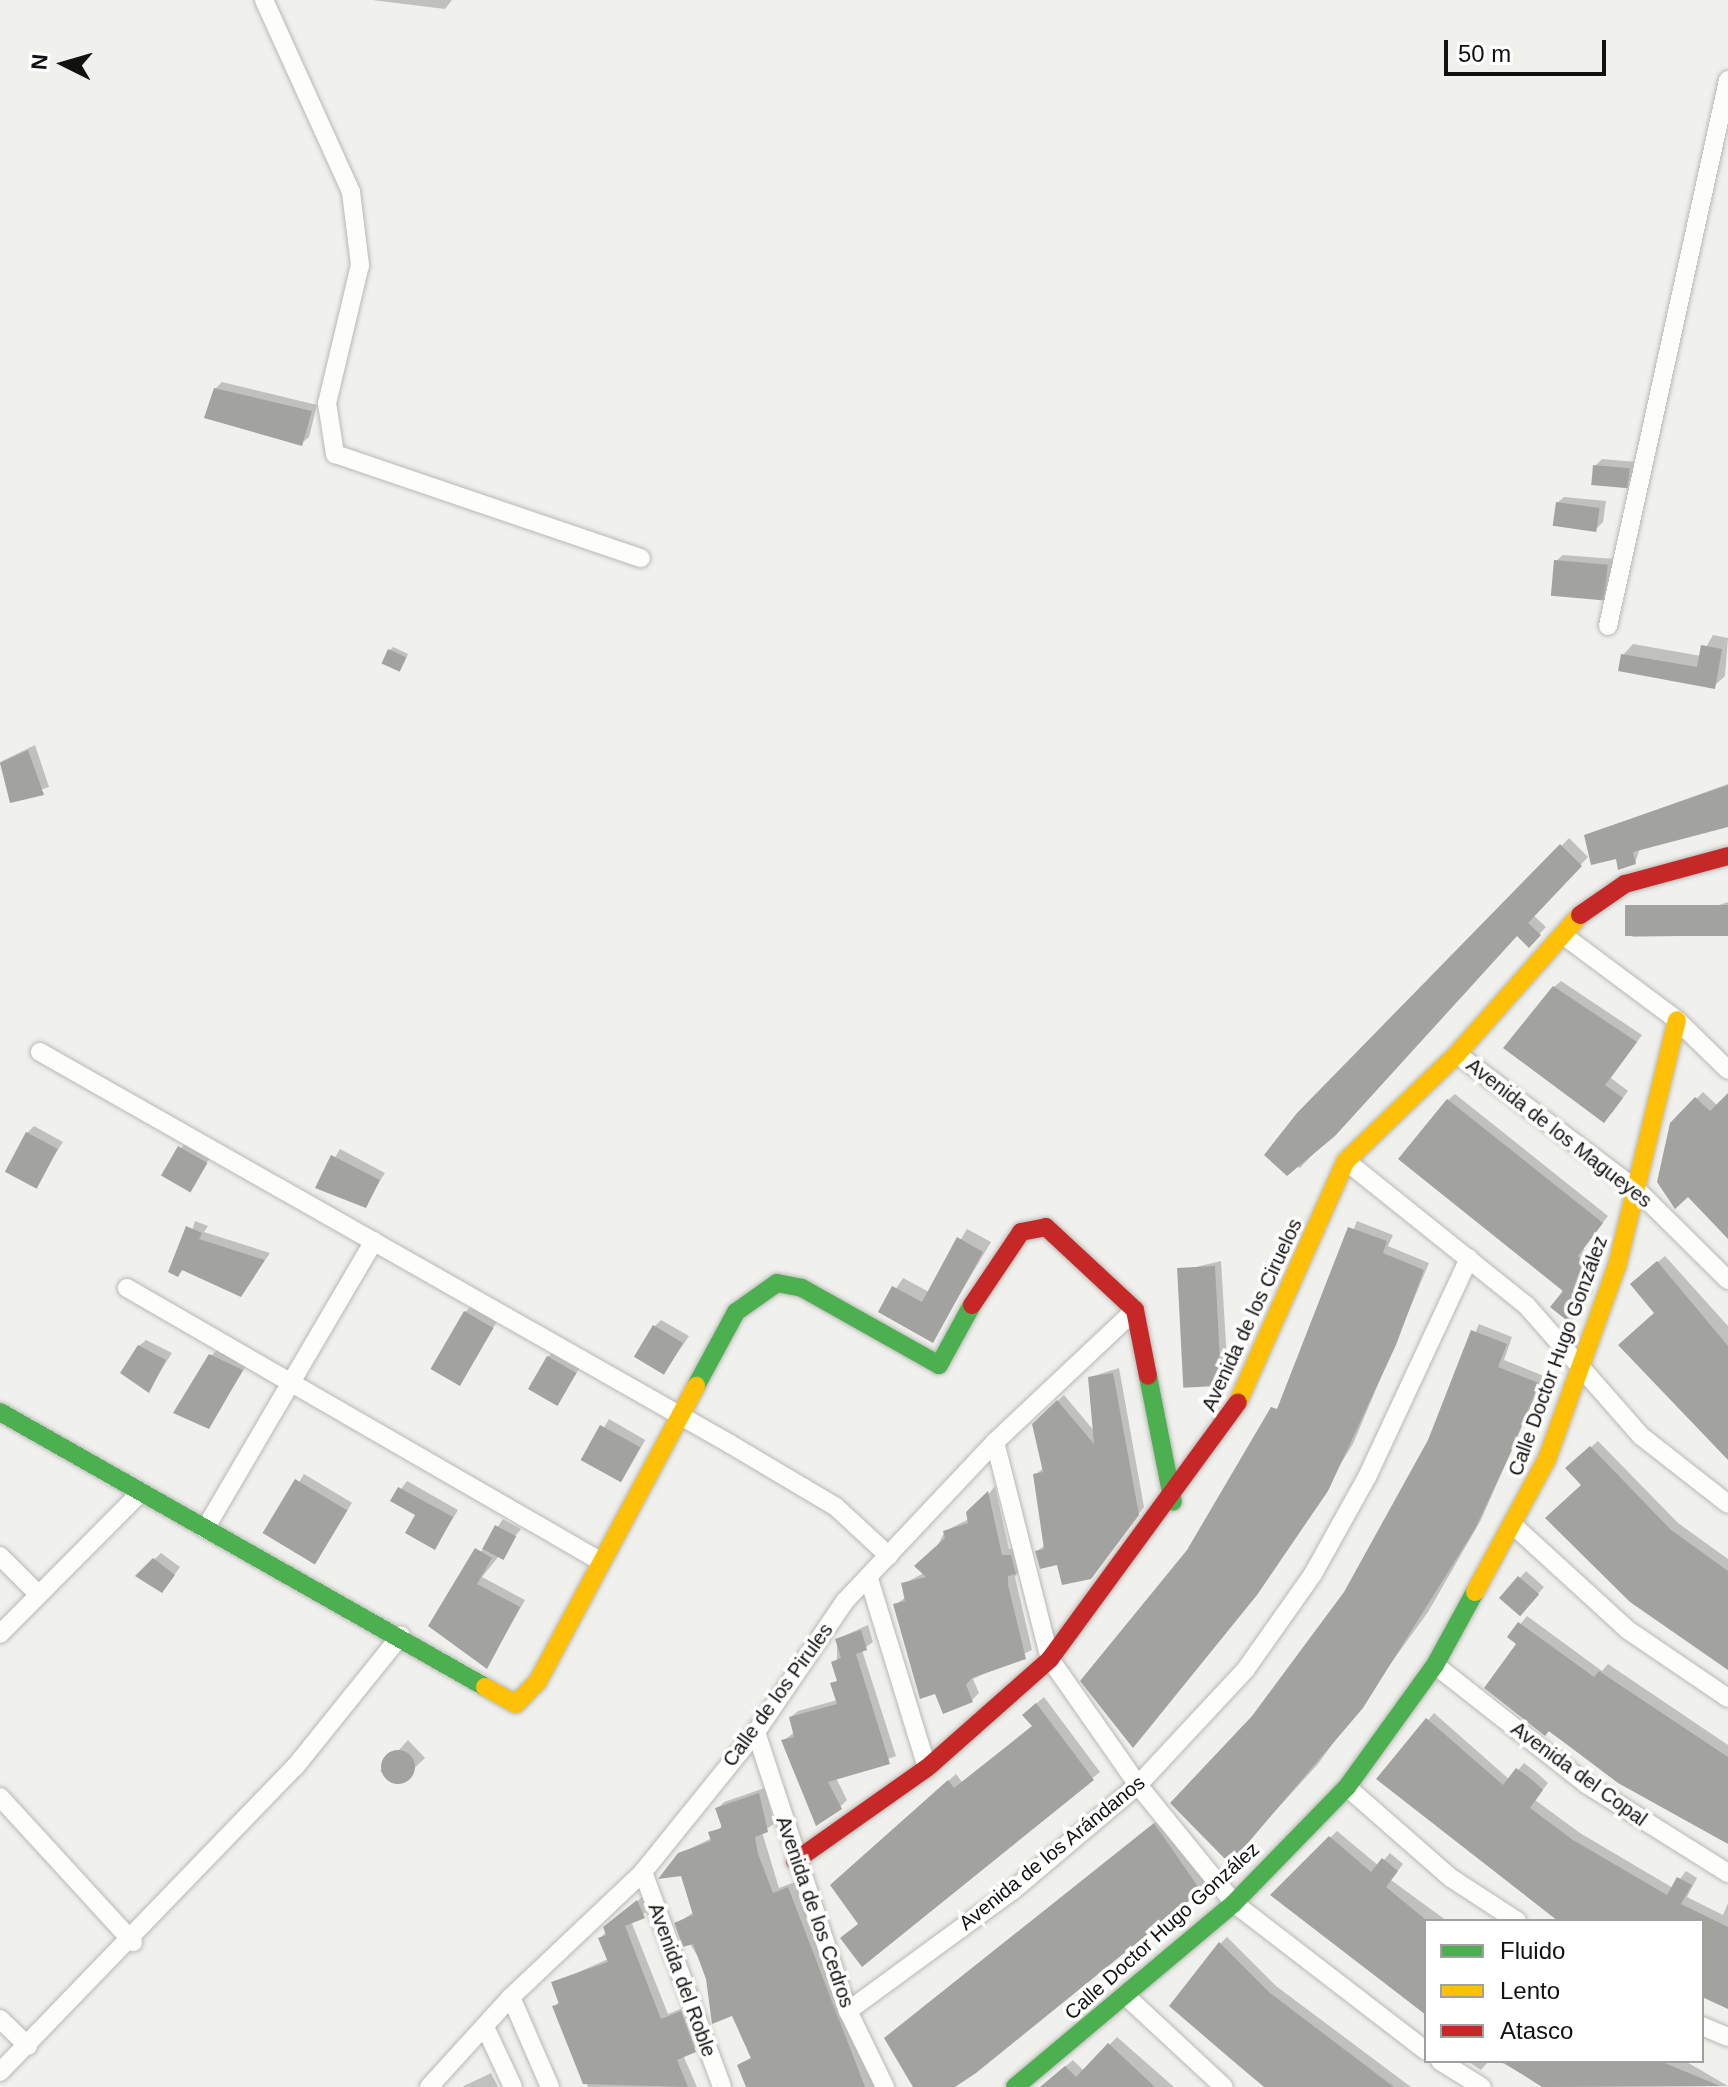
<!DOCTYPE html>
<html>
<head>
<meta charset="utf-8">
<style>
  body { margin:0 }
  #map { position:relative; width:1728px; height:2087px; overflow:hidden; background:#f0f0ed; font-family:Helvetica,sans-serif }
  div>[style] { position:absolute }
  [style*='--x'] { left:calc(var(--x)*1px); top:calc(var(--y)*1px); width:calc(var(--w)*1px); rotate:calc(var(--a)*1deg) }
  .shadow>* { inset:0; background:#0003; transform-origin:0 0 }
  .building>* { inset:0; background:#a2a29f; transform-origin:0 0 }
  .round { border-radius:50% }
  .roads { filter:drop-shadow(0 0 2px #b8b8b5) drop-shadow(0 0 2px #b8b8b5) }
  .street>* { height:18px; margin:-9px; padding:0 9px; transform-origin:9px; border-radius:9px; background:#fdfdfc }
  .fast>* { height:18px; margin:-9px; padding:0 9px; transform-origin:9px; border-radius:9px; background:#4caf50 }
  .slow>* { height:18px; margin:-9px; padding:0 9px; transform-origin:9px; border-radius:9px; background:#ffc107 }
  .jam>* { height:18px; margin:-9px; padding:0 9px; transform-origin:9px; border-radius:9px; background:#c62828 }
  span { translate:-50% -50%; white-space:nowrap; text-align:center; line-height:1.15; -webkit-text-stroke:7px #fff; paint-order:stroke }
  .street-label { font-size:20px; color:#111110 }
  .legend { position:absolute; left:1424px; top:1919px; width:280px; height:144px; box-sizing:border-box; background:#fff; border:2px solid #a0a09f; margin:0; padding:10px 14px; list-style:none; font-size:24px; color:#111110 }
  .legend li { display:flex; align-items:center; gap:16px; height:40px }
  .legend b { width:40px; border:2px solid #a0a09f }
  .north { position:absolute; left:24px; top:24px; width:80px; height:80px; -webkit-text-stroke:6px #fff; paint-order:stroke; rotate:275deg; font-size:22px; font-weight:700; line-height:32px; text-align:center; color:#111110 }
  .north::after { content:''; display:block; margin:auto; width:28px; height:36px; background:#111110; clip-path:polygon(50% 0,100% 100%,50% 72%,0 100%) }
  .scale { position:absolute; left:1444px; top:40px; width:162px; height:36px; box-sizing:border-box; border:4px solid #111110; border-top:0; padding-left:10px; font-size:24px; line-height:28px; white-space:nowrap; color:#111110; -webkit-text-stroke:6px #fff; paint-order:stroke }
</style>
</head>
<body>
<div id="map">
  <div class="shadow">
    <div style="clip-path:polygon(372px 0,452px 0,445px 9px)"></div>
    <div style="clip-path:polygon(222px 382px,317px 405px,309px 437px,302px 443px,215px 389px)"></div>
    <div style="clip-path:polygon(1602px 459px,1636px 462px,1632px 478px,1625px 485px,1595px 466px)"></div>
    <div style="clip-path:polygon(1564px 497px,1606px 501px,1603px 522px,1596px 529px,1557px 503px)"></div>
    <div style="clip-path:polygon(1563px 555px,1614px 559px,1608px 591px,1601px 598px,1556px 561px)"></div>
    <div style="clip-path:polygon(1713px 635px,1728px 638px,1725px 676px,1714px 686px,1623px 655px,1633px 644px,1701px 656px)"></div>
    <div style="clip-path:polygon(393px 647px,408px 654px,402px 667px,390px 650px)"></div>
    <div style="clip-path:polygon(35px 745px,49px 787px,11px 800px,0 762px)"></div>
    <div style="clip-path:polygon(1728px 784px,1728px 825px,1640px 848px,1635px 863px,1586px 835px)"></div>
    <div style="clip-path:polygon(1569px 838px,1588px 857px,1533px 915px,1546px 927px,1529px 945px,1517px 934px,1300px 1168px,1267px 1155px)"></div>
    <div style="clip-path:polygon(1728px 902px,1728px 935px,1632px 937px,1639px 931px)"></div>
    <div style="clip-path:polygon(1561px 981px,1642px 1035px,1611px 1078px,1628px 1091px,1611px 1114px,1554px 987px)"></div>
    <div style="clip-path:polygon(1703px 1092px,1718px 1106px,1728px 1096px,1728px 1237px,1672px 1124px)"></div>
    <div style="clip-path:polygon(1455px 1094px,1608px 1216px,1583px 1248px,1599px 1269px,1592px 1294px,1576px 1314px,1448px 1100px)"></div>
    <div style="clip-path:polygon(34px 1126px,63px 1142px,35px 1185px,27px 1133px)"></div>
    <div style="clip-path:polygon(187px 1140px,212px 1155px,193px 1182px,164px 1175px)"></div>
    <div style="clip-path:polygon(340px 1149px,385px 1173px,365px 1205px,318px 1187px)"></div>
    <div style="clip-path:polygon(195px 1221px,208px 1226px,204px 1232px,270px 1253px,241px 1295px,184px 1268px,178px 1275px)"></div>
    <div style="clip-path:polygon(1357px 1221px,1393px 1235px,1388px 1246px,1429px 1263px,1353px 1444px,1263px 1586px,1140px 1739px,1188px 1551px,1282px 1402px)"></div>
    <div style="clip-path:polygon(967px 1229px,991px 1242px,932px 1341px,881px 1312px,903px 1278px,929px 1292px)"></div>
    <div style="clip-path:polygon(1665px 1256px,1728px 1326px,1728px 1457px,1621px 1345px,1657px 1313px,1639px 1278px)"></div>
    <div style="clip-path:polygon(1221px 1261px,1228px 1377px,1221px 1384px,1179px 1271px)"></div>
    <div style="clip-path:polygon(472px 1306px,498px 1320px,459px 1383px,465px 1312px)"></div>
    <div style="clip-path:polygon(661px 1320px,689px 1336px,664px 1373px,655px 1326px)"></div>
    <div style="clip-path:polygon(1479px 1324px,1512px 1337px,1504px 1360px,1544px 1376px,1481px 1520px,1428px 1612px,1318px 1764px,1236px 1854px,1254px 1718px,1346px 1593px,1430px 1440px)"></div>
    <div style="clip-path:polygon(146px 1340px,172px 1353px,148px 1391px,139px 1346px)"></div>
    <div style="clip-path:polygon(218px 1349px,248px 1363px,208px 1427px,211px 1356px)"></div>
    <div style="clip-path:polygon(555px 1350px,581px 1366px,557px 1403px,548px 1357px)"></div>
    <div style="clip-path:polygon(1119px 1368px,1144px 1507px,1097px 1570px,1059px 1563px,1037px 1551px,1045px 1545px,1036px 1474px,1044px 1468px,1034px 1424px,1064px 1395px,1095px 1432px,1090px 1377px)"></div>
    <div style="left:609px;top:1419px;width:42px;height:47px;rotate:30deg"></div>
    <div style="clip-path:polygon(1598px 1441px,1678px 1523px,1728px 1559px,1728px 1664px,1583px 1485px,1575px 1461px)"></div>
    <div style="left:304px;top:1474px;width:56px;height:69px;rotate:31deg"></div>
    <div style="clip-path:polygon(407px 1481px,458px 1510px,435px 1548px,418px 1514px,393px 1500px)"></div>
    <div style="clip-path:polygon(995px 1486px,1009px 1549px,1018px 1548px,1023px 1565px,1015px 1577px,1032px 1650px,973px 1679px,979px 1693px,972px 1700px,895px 1605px,906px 1597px,903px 1584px,924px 1573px,945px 1531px,969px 1519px)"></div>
    <div style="clip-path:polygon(503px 1519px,521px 1529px,482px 1577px,525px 1600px,487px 1667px,431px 1625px)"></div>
    <div style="clip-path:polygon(161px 1553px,180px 1567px,168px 1584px,138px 1575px)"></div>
    <div style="clip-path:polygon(1526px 1571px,1544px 1587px,1527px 1607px,1502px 1598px)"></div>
    <div style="clip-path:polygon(1527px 1616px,1602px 1671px,1608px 1664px,1728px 1745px,1728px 1842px,1619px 1781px,1487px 1688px,1519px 1644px,1510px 1637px)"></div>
    <div style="clip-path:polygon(868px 1625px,873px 1642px,862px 1650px,896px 1756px,836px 1778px,847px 1800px,840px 1807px,784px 1740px,795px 1732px,791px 1717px,798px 1711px,837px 1700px,837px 1639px)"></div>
    <div style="clip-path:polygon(1044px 1697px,1100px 1772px,863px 1964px,860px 1924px,839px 1878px,956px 1774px,962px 1782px,1034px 1726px,1031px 1708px)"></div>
    <div style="clip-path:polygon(1434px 1713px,1510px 1780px,1524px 1763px,1537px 1773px,1548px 1783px,1535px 1800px,1580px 1833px,1673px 1888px,1686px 1871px,1697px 1878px,1687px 1897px,1723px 1915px,1728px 1903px,1728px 2007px,1702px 1994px,1702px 1921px,1561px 1921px,1379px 1778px)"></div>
    <div style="clip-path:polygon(408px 1740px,425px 1758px,398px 1784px,380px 1771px)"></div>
    <div style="clip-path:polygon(765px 1788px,774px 1824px,762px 1832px,779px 1888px,795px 1882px,877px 2087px,762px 2087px,733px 2013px,677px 1923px,694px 1912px,679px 1854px,712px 1838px,723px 1824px,717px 1809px,724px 1802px)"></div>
    <div style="clip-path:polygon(1161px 1818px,1206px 1883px,952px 2087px,919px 2087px,894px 2031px)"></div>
    <div style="clip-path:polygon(1337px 1831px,1379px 1866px,1390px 1853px,1403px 1864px,1391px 1880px,1447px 1921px,1426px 1921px,1426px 2013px,1273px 1895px)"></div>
    <div style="clip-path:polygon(644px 1895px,650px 1910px,631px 1921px,668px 2014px,688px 2006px,702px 2043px,683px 2055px,697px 2087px,588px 2087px,554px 2007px,560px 2001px,554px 1983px,608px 1959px,600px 1938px)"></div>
    <div style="clip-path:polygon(1227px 1937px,1276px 1986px,1411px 2087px,1269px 2087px,1220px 1944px)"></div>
    <div style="clip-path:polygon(1117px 2037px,1174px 2087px,1041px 2087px,1073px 2060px,1084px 2071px)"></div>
    <div style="clip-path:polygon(1467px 2061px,1489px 2061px,1481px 2070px)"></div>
    <div style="clip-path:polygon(1499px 2061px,1685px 2061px,1728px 2086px,1545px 2087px)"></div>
    <div style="clip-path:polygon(491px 2073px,498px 2087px,463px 2087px,464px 2086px)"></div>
  </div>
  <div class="building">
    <div style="clip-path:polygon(214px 388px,312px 411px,302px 446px,204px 418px)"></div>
    <div style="left:1593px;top:465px;width:37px;height:20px;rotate:5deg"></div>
    <div style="left:1556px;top:502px;width:44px;height:24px;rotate:8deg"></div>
    <div style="left:1554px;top:560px;width:54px;height:36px;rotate:5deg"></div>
    <div style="clip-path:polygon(1701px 645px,1722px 649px,1715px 689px,1618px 671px,1621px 654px,1697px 667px)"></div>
    <div style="left:388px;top:649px;width:20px;height:16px;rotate:24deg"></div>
    <div style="clip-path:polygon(28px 750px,44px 795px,10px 803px,0 763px)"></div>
    <div style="clip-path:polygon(1728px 785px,1728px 827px,1633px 852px,1636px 864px,1618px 870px,1616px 859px,1591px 865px,1584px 835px)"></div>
    <div style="clip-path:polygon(1560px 844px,1582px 866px,1528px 923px,1541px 935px,1529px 948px,1517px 936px,1335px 1136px,1287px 1176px,1264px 1155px,1297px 1113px)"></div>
    <div style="left:1728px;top:905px;width:31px;height:103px;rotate:90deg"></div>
    <div style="clip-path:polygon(1553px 986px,1637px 1042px,1605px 1085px,1623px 1098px,1604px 1123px,1503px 1048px)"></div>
    <div style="clip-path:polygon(1728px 1093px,1728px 1239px,1688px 1197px,1675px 1209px,1657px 1182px,1670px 1123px,1695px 1097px,1710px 1111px)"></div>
    <div style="clip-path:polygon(1447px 1099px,1603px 1223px,1578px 1256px,1593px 1276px,1586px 1303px,1570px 1323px,1550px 1307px,1563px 1291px,1398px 1159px)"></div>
    <div style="left:26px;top:1132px;width:36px;height:45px;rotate:28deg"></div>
    <div style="left:178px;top:1146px;width:34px;height:34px;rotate:30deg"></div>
    <div style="clip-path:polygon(331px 1155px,380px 1180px,366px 1208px,315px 1188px)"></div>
    <div style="clip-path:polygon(186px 1226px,202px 1233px,199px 1239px,265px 1260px,241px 1297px,182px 1270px,178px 1277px,168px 1272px)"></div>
    <div style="clip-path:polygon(1348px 1227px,1387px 1241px,1383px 1253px,1424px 1270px,1396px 1345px,1328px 1491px,1257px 1595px,1133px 1748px,1080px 1681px,1187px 1550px,1271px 1407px,1277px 1409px)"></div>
    <div style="clip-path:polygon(957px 1237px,983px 1252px,933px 1343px,878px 1312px,892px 1286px,922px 1302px)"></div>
    <div style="clip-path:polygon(1657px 1261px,1728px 1346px,1728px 1460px,1618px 1345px,1654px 1313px,1630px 1284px)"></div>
    <div style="left:1215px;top:1266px;width:120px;height:38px;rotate:87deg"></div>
    <div style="left:464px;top:1311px;width:34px;height:67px;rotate:30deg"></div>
    <div style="left:653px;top:1325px;width:35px;height:37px;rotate:31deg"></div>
    <div style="clip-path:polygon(1471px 1330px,1507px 1344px,1498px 1367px,1539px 1383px,1511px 1452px,1475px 1529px,1363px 1708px,1230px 1864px,1170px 1803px,1252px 1716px,1344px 1592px,1428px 1440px)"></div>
    <div style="clip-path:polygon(138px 1345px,166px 1360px,149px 1393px,120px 1373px)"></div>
    <div style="clip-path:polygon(209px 1354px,243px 1370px,209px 1429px,173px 1413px)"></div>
    <div style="left:547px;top:1356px;width:34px;height:38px;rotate:30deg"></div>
    <div style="clip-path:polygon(1113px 1373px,1139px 1515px,1091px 1579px,1062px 1585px,1057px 1565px,1040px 1569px,1035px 1551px,1044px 1549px,1033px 1474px,1043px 1472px,1032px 1424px,1057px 1400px,1094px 1444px,1088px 1377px)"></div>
    <div style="left:600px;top:1425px;width:46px;height:40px;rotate:29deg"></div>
    <div style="clip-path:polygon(1590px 1446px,1671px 1530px,1728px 1571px,1728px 1670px,1630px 1602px,1545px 1518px,1581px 1485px,1565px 1468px)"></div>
    <div style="left:295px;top:1479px;width:61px;height:63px;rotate:31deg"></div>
    <div style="clip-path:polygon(398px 1487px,453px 1517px,435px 1550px,405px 1533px,415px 1515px,390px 1501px)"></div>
    <div style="clip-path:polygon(988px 1491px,1002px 1555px,1011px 1555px,1016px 1574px,1008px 1576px,1008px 1585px,1026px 1659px,972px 1678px,966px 1685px,973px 1702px,943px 1714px,935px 1694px,920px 1699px,893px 1604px,905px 1601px,901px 1583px,926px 1577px,914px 1566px,945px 1538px,943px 1531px,968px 1523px,966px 1512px)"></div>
    <div style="left:495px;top:1525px;width:24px;height:27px;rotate:28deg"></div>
    <div style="clip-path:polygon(475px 1548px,492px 1558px,477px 1584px,520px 1607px,487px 1669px,428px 1626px)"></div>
    <div style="clip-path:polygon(153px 1558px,175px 1575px,162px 1593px,135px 1576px)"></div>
    <div style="left:1518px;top:1576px;width:28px;height:29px;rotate:41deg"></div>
    <div style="clip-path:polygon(1518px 1622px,1594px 1677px,1599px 1671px,1728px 1757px,1728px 1844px,1618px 1783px,1549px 1731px,1545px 1736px,1484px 1688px,1516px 1644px,1507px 1637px)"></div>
    <div style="clip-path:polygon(861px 1630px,867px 1650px,856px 1654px,890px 1764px,828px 1782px,842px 1809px,816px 1826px,781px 1740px,794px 1737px,789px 1717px,837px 1704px,830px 1683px,837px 1681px,831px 1662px,841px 1658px,835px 1639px)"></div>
    <div style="clip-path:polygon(1036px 1703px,1094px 1780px,862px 1967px,840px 1938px,858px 1924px,830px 1885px,948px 1780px,954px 1788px,1032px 1726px,1022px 1715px)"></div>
    <div style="clip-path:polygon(1426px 1718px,1503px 1785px,1516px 1768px,1531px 1779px,1543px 1790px,1530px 1808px,1573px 1840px,1667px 1895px,1677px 1877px,1692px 1885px,1681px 1904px,1728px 1927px,1728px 2009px,1702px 1997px,1702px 1921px,1558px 1921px,1376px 1779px)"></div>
    <div class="round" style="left:381px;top:1750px;width:34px;height:34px"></div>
    <div style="clip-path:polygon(759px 1793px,768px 1832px,755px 1837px,758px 1854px,773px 1893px,788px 1887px,865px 2087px,746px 2087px,737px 2065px,751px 2058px,732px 2016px,712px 2024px,706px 1979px,693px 1944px,683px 1947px,674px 1923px,693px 1915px,681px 1876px,658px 1879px,678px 1853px,711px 1841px,708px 1832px,722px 1828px,715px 1808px)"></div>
    <div style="clip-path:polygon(1154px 1823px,1201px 1891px,976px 2073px,955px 2087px,913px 2087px,884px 2038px)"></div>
    <div style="clip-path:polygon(1329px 1836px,1371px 1872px,1382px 1858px,1398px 1871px,1386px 1887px,1426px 1920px,1426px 2015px,1270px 1895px)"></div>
    <div style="clip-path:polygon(637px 1900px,645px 1918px,625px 1926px,661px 2019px,681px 2011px,696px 2052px,677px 2060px,688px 2087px,583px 2084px,552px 2006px,559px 2004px,551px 1982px,608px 1962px,598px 1938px,606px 1935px,603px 1927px)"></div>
    <div style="clip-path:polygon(1219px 1942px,1270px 1993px,1394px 2087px,1264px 2087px,1239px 2066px,1169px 2006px)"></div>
    <div style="clip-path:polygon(1108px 2043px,1155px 2087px,1040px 2087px,1065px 2066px,1076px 2077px)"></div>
    <div style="clip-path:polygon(1501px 2061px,1660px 2061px,1720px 2086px,1542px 2087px)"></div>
  </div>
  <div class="roads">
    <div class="street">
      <div style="--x:264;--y:0;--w:211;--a:65.6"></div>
      <div style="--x:351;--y:192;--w:74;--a:83"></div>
      <div style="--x:360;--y:265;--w:142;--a:103.4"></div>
      <div style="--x:327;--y:403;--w:52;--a:81.1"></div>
      <div style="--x:335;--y:454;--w:323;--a:18.8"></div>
      <div style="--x:1608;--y:626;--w:559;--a:-77.6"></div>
      <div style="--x:1567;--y:938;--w:137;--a:36.7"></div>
      <div style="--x:1677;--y:1020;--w:71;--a:44.4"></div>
      <div style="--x:40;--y:1052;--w:794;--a:29.6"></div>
      <div style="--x:730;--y:1444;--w:123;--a:30.7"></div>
      <div style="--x:836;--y:1507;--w:72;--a:42.8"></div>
      <div style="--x:1457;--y:1054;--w:226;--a:37.1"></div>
      <div style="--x:1637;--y:1190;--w:128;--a:44.7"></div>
      <div style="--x:1346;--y:1161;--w:231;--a:38.7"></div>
      <div style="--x:1526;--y:1305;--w:174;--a:48.7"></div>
      <div style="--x:1641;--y:1436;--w:110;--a:38"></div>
      <div style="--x:127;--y:1288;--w:546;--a:29.99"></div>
      <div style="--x:995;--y:1442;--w:224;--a:75.8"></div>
      <div style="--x:1050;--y:1659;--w:154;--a:55.1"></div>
      <div style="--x:1138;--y:1785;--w:152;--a:50.9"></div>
      <div style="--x:1234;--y:1903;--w:242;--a:37.6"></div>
      <div style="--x:1514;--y:1526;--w:154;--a:42.4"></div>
      <div style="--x:1628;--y:1630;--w:121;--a:34.2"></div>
      <div style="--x:205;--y:1529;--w:334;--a:-59.6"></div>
      <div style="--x:0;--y:1556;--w:54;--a:45"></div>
      <div style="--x:869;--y:1579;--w:198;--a:72.9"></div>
      <div style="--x:0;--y:1634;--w:199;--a:-45.2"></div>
      <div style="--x:1435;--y:1665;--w:192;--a:38.2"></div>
      <div style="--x:1586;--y:1784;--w:168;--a:32.1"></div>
      <div style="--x:756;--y:1732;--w:294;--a:71.8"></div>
      <div style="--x:848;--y:2011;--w:85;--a:64"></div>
      <div style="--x:1347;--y:1787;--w:138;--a:41.2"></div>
      <div style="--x:1451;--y:1878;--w:79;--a:33.1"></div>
      <div style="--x:0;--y:1797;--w:197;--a:47.5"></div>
      <div style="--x:643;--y:1872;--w:229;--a:69.8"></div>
      <div style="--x:511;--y:1997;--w:98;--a:66.6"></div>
      <div style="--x:1127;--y:1997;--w:132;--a:42.9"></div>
      <div style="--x:848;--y:2011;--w:203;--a:-36.2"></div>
      <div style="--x:1012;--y:1891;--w:165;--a:-40.1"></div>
      <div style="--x:1138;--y:1785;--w:158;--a:-47"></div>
      <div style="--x:1246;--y:1669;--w:116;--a:-54.8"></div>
      <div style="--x:1313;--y:1574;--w:113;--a:-60.9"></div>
      <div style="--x:1368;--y:1475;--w:239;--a:-65"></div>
      <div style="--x:0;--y:2019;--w:39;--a:44"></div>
      <div style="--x:1702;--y:2026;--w:28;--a:23"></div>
      <div style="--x:485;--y:2027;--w:66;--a:65"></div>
      <div style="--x:1440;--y:2061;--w:49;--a:31.8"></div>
      <div style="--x:0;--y:2072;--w:424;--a:-46"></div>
      <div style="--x:295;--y:1767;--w:169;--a:-51.2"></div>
      <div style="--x:429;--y:2087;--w:122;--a:-47.7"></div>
      <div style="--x:511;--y:1997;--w:182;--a:-43.4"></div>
      <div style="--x:643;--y:1872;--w:180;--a:-51.1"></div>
      <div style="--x:756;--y:1732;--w:158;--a:-55.8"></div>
      <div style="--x:845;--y:1601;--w:219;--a:-46.7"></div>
      <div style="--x:995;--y:1442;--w:192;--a:-43.3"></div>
    </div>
    <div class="fast">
      <div style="--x:1148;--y:1376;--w:128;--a:78.8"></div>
      <div style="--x:696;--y:1386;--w:84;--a:-61.6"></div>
      <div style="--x:736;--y:1312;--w:50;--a:-35.3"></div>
      <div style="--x:777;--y:1283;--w:25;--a:11"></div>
      <div style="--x:802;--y:1288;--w:157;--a:29.3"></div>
      <div style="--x:939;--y:1365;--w:68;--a:-61.2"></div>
      <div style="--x:0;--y:1412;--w:558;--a:29.55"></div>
      <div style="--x:1015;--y:2087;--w:286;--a:-40"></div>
      <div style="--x:1234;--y:1903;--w:162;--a:-45.8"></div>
      <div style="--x:1347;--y:1787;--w:150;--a:-54.2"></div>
      <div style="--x:1435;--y:1665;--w:83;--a:-61.3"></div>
    </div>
    <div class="slow">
      <div style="--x:1238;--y:1402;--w:264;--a:-65.9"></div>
      <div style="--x:1346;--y:1161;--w:154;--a:-43.9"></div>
      <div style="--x:1457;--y:1054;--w:186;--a:-48.5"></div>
      <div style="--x:1475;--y:1592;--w:151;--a:-61.6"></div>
      <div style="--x:1547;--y:1459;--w:205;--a:-70.1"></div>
      <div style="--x:1617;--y:1266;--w:253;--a:-76.3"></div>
      <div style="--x:485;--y:1687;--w:35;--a:29"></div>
      <div style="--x:516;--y:1704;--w:32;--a:-46"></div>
      <div style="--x:538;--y:1681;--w:335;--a:-61.8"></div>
    </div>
    <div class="jam">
      <div style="--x:1580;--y:915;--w:55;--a:-34.6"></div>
      <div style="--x:1625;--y:884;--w:107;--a:-15.2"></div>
      <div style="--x:972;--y:1305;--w:88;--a:-56.1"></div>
      <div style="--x:1021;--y:1232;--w:25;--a:-11"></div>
      <div style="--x:1046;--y:1227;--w:122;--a:43"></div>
      <div style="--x:1135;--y:1310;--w:67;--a:78.9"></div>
      <div style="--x:795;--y:1861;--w:161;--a:-35.2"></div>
      <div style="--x:927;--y:1768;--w:164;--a:-41.5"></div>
      <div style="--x:1050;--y:1659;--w:318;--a:-53.8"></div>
    </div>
  </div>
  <div class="street-label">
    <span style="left:1559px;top:1133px;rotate:38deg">Avenida de los Magueyes</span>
    <span style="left:1252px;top:1315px;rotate:-65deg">Avenida de los Ciruelos</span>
    <span style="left:1558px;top:1356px;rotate:-70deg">Calle Doctor Hugo González</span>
    <span style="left:778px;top:1695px;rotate:-54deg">Calle de los Pirules</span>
    <span style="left:1579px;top:1774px;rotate:36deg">Avenida del Copal</span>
    <span style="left:1052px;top:1853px;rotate:-39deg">Avenida de los Arándanos</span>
    <span style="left:815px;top:1912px;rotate:71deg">Avenida de los Cedros</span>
    <span style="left:1162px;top:1931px;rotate:-42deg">Calle Doctor Hugo González</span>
    <span style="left:682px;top:1980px;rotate:70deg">Avenida del Roble</span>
  </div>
  <ul class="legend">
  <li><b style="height:10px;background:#4caf50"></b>Fluido</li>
  <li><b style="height:10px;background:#ffc107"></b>Lento</li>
  <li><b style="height:10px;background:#c62828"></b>Atasco</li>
  </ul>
  <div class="north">N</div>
  <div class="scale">50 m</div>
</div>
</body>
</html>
